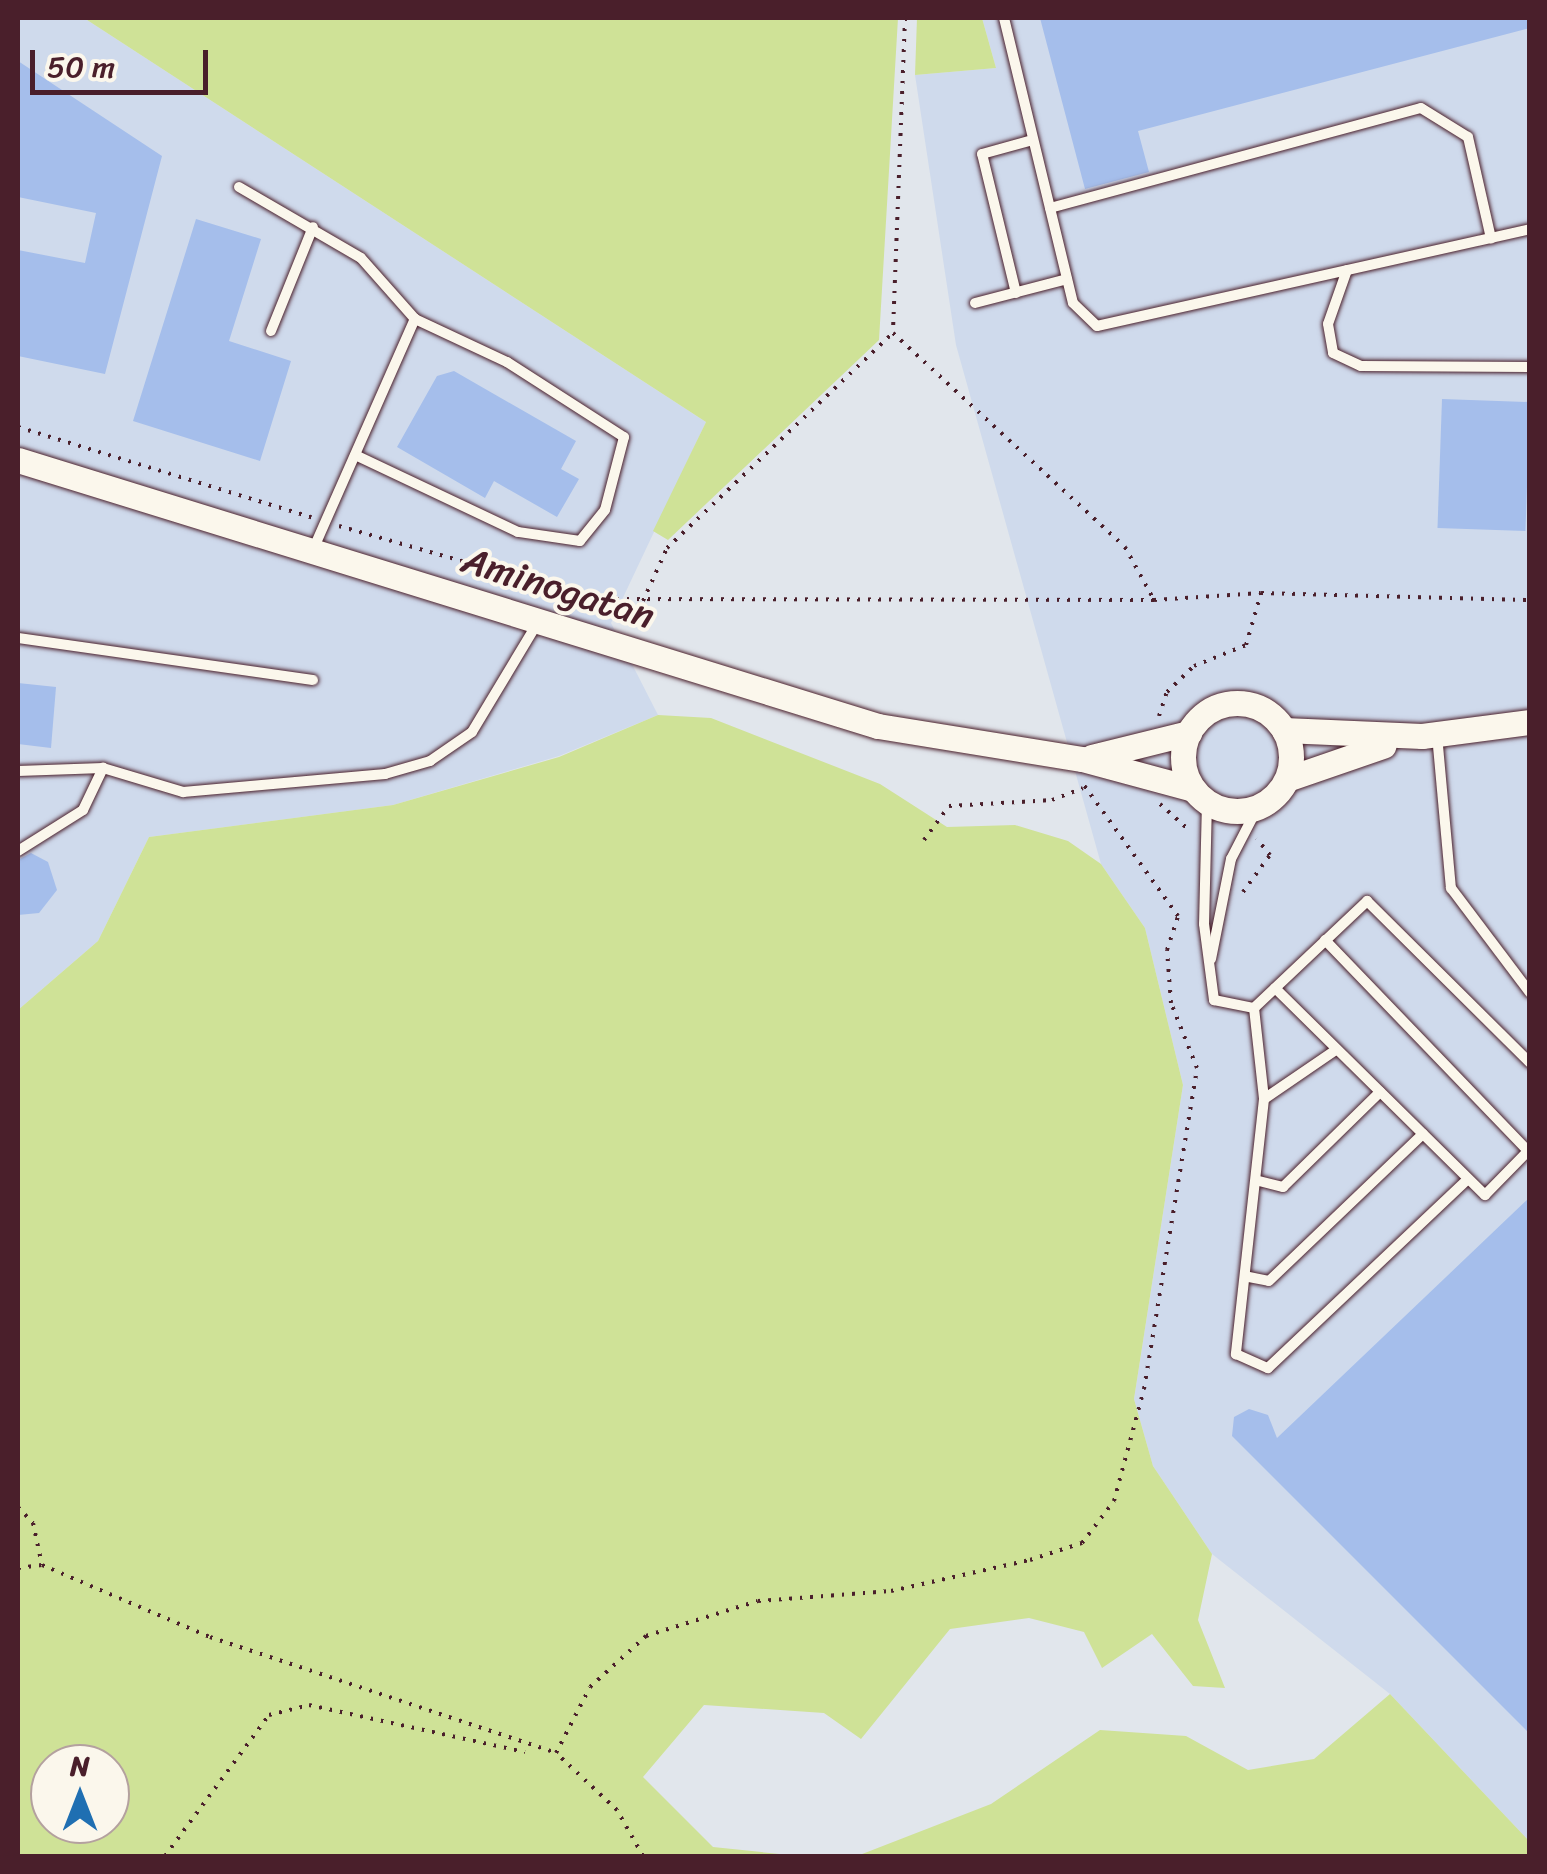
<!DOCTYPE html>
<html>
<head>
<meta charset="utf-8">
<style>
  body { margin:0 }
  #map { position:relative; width:1547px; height:1874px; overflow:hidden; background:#e1e6ec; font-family:Sriracha,sans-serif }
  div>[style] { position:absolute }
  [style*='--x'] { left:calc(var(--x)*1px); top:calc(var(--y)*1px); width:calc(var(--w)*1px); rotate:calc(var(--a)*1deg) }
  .built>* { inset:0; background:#cfdaec }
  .green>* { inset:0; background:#cfe297 }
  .building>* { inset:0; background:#a5beeb; transform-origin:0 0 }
  .path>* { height:4px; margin-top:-2px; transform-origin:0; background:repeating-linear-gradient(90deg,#4a1f2b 0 2.5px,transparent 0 10.5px) }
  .roads { filter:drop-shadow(0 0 2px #4a1f2b) drop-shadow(0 0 2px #4a1f2b) }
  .service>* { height:10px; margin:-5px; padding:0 5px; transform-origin:5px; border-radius:5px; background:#fbf7ec }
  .tertiary>* { height:25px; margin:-12.5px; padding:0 12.5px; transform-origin:12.5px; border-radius:12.5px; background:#fbf7ec }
  .tertiary>.ring { margin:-12.5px; padding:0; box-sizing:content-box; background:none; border:25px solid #fbf7ec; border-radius:50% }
  span { translate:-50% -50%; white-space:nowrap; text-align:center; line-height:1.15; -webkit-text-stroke:8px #fbf7ec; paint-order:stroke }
  .street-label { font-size:38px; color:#4a1f2b }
  .frame { position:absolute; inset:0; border:20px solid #4a1f2b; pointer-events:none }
  .north { position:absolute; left:30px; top:1744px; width:100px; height:100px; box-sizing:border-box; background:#fbf7ec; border:2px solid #b4a19f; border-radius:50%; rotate:0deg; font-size:28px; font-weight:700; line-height:40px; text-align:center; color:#4a1f2b }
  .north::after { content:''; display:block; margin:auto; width:35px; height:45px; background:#1f6fb2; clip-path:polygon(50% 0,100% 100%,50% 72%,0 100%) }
  .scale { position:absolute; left:30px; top:50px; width:178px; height:45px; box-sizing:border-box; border:5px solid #4a1f2b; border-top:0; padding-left:12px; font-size:30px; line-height:35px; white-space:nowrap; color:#4a1f2b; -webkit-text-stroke:8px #fbf7ec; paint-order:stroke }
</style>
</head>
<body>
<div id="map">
  <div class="built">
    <div style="clip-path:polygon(18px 18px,84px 18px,706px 422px,611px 623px,658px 715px,559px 756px,393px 805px,149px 837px,98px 941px,18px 1010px)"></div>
    <div style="clip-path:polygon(982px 18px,1529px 18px,1529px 1841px,1390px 1694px,1212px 1554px,1153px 1466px,1134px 1399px,1183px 1085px,1145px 928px,1101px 864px,956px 345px,915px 75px,996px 68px)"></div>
  </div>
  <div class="green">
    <div style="clip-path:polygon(84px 18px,898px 18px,879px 340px,668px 540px,653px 531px,706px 422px)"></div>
    <div style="clip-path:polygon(917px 18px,982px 18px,996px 68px,915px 75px)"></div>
    <div style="clip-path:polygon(evenodd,658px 715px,711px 718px,880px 784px,947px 827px,1015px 825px,1068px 841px,1101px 864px,1145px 928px,1183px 1085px,1134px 1399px,1153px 1466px,1212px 1554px,1198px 1620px,1225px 1688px,1193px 1686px,1152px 1634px,1102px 1668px,1084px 1632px,1029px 1618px,950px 1629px,861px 1739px,824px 1713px,704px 1705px,643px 1777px,713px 1847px,799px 1856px,18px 1856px,18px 1010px,98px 941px,149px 837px,393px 805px,559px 757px,658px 715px,110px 1764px,110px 1824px,50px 1824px,50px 1764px,110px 1764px)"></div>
    <div style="clip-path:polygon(1390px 1694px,1529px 1841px,1529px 1856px,857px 1856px,991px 1804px,1100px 1730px,1186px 1736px,1248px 1770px,1314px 1759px)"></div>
  </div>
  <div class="building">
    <div style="clip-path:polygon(1040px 18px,1530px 18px,1530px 28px,1138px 131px,1149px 172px,1085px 189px)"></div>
    <div style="clip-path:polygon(18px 61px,162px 156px,105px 374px,18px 356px,18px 250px,85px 263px,96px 213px,18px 197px)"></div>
    <div style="clip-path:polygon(196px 219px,261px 239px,229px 341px,291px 361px,260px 461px,133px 421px)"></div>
    <div style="clip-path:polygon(454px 371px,576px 441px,561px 469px,579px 479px,557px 517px,494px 481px,485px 498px,397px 447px,437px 376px)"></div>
    <div style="left:1442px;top:399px;width:88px;height:129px;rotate:2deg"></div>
    <div style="clip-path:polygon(18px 683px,56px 687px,51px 748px,18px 744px)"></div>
    <div style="clip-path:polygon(31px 853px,48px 862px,57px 890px,39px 913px,18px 915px,18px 860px)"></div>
    <div style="clip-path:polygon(1530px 1197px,1530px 1734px,1232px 1436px,1234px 1417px,1249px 1409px,1268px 1415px,1277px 1438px)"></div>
  </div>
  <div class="path">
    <div style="--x:905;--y:18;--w:315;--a:92.2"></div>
    <div style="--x:893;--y:333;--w:316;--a:42.7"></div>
    <div style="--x:1125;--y:547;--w:60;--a:61.3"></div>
    <div style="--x:1154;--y:600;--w:107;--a:-3.7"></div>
    <div style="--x:1261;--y:593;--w:269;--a:1.5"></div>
    <div style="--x:18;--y:427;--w:307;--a:17.1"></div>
    <div style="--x:339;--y:526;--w:266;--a:15.9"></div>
    <div style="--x:595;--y:599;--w:559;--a:0.1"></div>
    <div style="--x:643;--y:601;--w:58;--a:-65.6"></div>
    <div style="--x:667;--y:548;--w:312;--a:-43.6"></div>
    <div style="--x:1159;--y:716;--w:25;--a:-72"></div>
    <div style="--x:1167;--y:692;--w:37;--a:-44"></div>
    <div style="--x:1194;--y:666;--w:56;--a:-22"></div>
    <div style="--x:1246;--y:645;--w:54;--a:-73.9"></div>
    <div style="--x:1160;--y:804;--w:39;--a:42"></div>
    <div style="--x:924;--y:840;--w:42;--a:-53.7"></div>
    <div style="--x:949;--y:806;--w:103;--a:-3.3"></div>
    <div style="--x:1052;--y:800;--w:33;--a:-21"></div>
    <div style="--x:1243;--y:892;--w:46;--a:-53.9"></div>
    <div style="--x:1270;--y:855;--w:21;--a:-129"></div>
    <div style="--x:18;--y:1507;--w:22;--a:47"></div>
    <div style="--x:33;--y:1523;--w:43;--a:77.9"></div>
    <div style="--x:18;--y:1568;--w:24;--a:-7"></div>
    <div style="--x:42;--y:1565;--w:183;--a:23.2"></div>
    <div style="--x:210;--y:1637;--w:365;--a:18.5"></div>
    <div style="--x:165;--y:1856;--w:175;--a:-53.6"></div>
    <div style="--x:269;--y:1715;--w:41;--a:-14"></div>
    <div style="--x:309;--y:1705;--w:221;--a:12.3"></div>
    <div style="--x:643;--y:1856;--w:53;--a:-119.5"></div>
    <div style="--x:617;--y:1810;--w:83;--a:-136.9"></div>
    <div style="--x:556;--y:1753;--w:74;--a:-62.7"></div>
    <div style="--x:590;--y:1687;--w:76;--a:-42.3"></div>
    <div style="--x:646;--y:1636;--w:117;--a:-17.4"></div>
    <div style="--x:758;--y:1601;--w:133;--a:-4.3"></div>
    <div style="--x:891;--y:1591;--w:142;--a:-12.6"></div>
    <div style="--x:1030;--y:1560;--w:55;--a:-18.1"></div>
    <div style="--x:1082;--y:1543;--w:53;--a:-52.7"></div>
    <div style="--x:1114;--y:1501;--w:116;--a:-75"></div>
    <div style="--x:1144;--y:1389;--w:325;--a:-80.6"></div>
    <div style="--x:1197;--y:1068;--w:70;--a:-111.8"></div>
    <div style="--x:1171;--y:1003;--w:53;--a:-94.3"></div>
    <div style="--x:1167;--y:950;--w:36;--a:-72"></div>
    <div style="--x:1178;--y:916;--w:163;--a:-125.7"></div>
  </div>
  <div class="roads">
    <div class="service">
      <div style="--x:1004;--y:18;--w:293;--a:76.4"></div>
      <div style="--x:1073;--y:303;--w:33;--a:44"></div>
      <div style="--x:1097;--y:326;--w:444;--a:-12.6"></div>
      <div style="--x:239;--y:187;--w:141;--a:30.2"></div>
      <div style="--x:361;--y:258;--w:81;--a:48.5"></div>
      <div style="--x:415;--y:319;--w:102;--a:25.1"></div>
      <div style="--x:507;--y:362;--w:139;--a:32.7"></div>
      <div style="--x:624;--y:437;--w:75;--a:104.6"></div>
      <div style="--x:605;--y:510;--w:40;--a:129"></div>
      <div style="--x:580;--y:541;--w:63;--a:-171.7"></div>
      <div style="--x:518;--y:532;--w:180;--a:-154.7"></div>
      <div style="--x:1050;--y:208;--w:384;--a:-15.1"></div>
      <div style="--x:1421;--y:108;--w:55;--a:31.7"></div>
      <div style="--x:1468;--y:137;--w:104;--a:77.2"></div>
      <div style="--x:1347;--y:270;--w:57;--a:109.4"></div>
      <div style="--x:1328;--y:324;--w:29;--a:80"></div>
      <div style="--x:1333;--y:353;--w:31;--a:25"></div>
      <div style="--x:1361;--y:366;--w:169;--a:0.3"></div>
      <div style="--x:1016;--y:293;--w:143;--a:-103.7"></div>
      <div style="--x:982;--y:154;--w:53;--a:-15.4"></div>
      <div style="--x:975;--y:303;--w:95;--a:-14.6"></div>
      <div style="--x:271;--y:331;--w:112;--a:-68"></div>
      <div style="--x:312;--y:552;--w:255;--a:-66.2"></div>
      <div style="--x:18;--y:638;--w:298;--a:8.1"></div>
      <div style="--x:1437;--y:735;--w:154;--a:84.8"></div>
      <div style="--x:1451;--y:888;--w:131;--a:53"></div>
      <div style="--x:18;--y:771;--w:85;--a:-2"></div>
      <div style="--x:103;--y:768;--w:84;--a:16.7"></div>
      <div style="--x:183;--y:792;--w:203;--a:-5.1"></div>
      <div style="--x:385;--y:774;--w:47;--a:-16.1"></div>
      <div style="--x:430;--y:761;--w:51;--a:-34.6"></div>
      <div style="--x:472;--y:732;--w:128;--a:-59"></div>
      <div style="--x:1207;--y:802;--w:122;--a:91.4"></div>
      <div style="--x:1204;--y:924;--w:77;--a:82.5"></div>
      <div style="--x:1214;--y:1000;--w:41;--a:11.3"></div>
      <div style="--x:1254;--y:1008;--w:156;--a:-43.4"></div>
      <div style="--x:1367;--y:901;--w:230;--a:44.8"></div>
      <div style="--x:18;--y:851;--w:77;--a:-32.2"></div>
      <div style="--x:83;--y:810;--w:47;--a:-64.5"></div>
      <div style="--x:1325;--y:940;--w:293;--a:46.1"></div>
      <div style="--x:1211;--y:959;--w:102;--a:-78.7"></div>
      <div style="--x:1231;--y:859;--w:59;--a:-62.6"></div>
      <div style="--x:1275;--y:988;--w:295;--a:44.6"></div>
      <div style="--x:1485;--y:1195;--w:64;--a:-45.6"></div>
      <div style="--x:1254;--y:1008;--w:92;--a:83.7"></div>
      <div style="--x:1264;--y:1099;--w:257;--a:96.3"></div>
      <div style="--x:1236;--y:1354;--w:35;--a:24"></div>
      <div style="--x:1268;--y:1368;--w:275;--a:-43.4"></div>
      <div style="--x:1264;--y:1099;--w:88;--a:-34.4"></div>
      <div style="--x:1259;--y:1181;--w:25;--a:14"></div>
      <div style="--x:1283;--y:1187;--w:136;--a:-44.4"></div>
      <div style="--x:1249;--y:1277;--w:20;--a:11"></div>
      <div style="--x:1269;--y:1281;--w:213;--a:-43.7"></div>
    </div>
    <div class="tertiary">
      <div style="--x:18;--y:460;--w:900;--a:17.19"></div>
      <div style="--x:878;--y:726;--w:207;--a:9.2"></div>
      <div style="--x:1082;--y:759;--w:115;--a:15.1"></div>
      <div class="ring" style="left:1183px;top:703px;width:83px;height:83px"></div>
      <div style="--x:1284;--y:730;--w:138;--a:2.5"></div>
      <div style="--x:1422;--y:736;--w:109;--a:-7.4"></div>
      <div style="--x:1092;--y:757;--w:100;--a:-13.9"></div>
      <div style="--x:1287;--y:779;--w:102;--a:-19"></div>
    </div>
  </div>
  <div class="street-label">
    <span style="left:558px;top:588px;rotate:17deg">Aminogatan</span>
  </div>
  <div class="frame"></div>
  <div class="north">N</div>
  <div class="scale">50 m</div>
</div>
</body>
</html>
